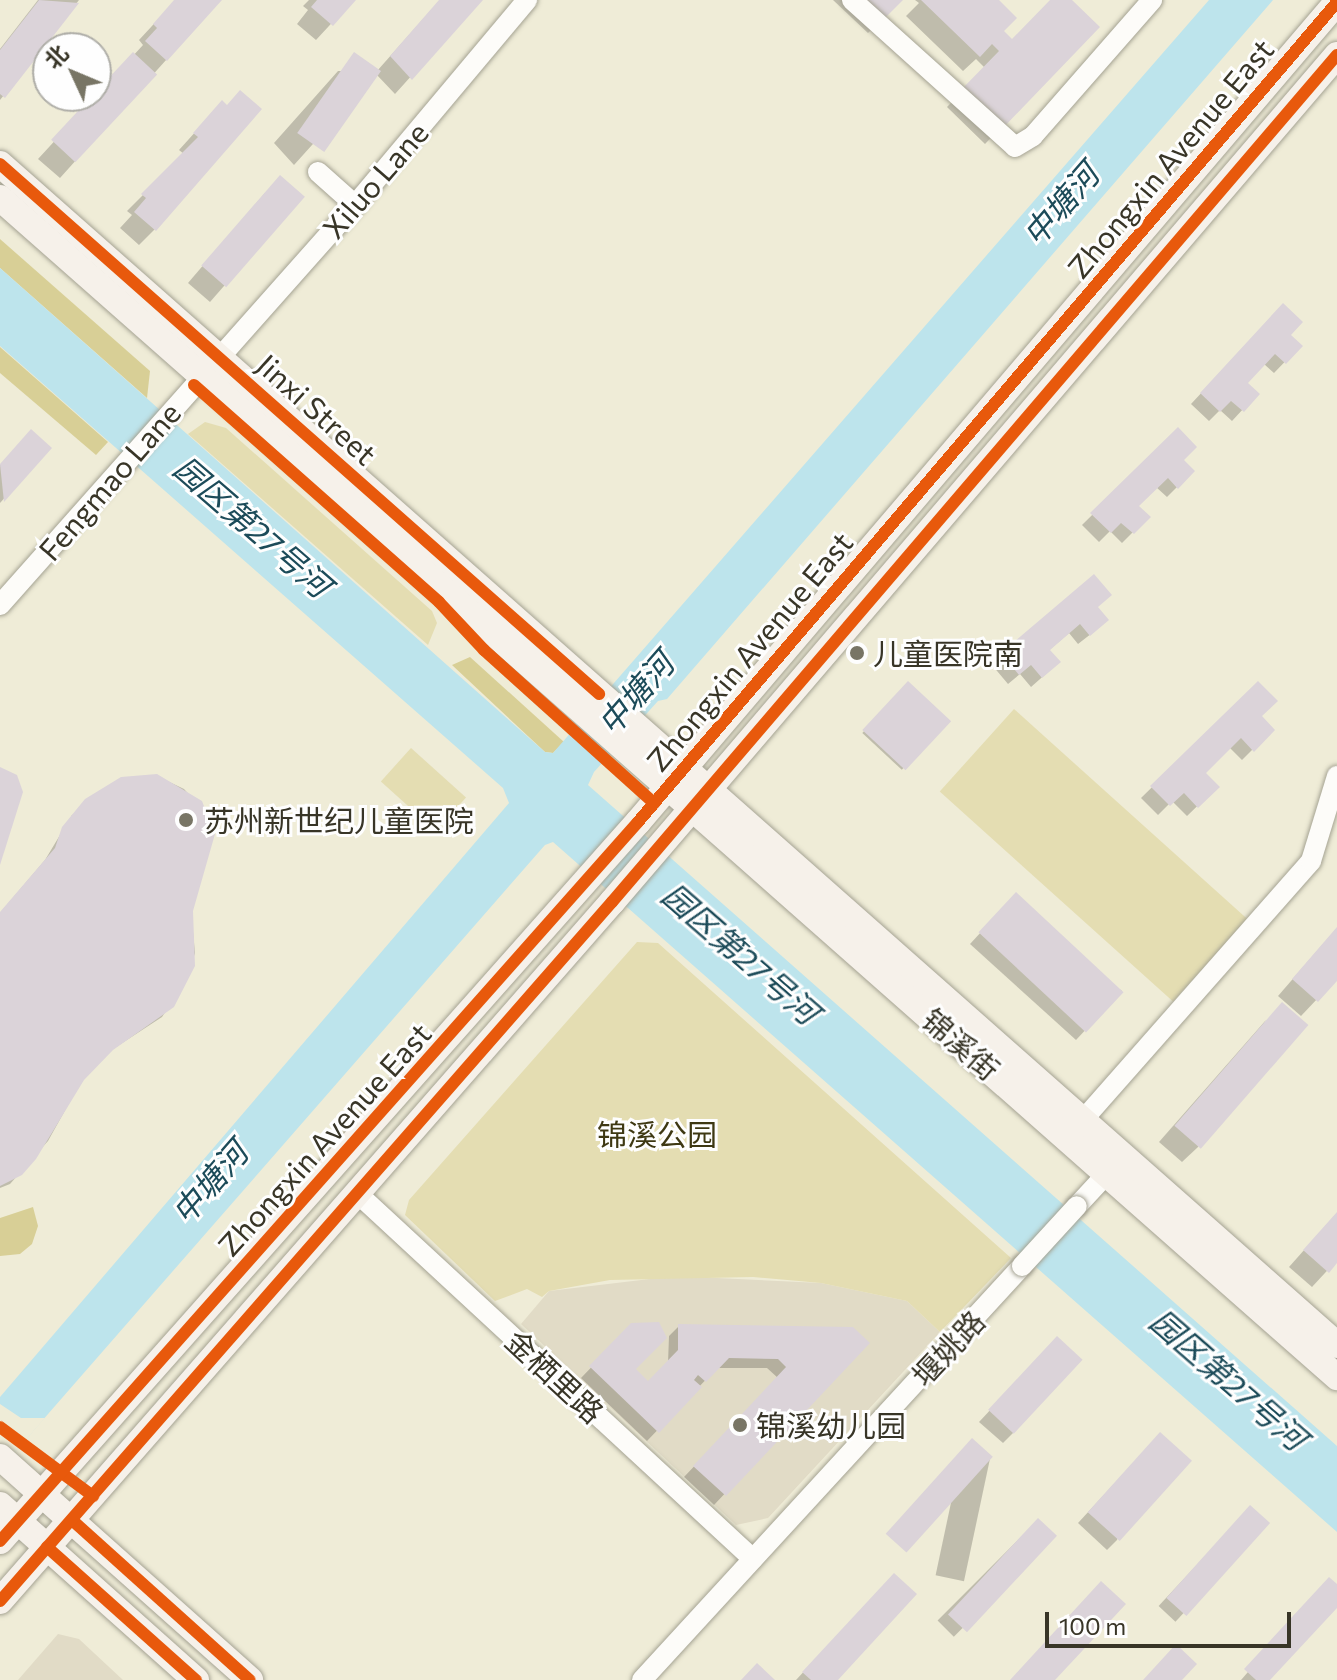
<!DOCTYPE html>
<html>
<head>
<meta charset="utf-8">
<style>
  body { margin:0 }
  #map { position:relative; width:1337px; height:1680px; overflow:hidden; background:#efecd7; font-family:Commissioner,"Noto Sans SC",sans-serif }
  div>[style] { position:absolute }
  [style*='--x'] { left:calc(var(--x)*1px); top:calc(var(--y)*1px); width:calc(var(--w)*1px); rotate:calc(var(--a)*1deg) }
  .education>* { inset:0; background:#e1dbc6 }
  .green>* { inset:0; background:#e4ddb2; transform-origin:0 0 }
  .forest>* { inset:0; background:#d8cf96 }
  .water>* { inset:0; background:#bde4ec }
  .pier>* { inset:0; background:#efecd7 }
  .shadow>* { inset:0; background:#0003; transform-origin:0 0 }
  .building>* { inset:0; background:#dbd3d9; transform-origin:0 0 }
  .roads { filter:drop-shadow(0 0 2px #a5a393) drop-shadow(0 0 2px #a5a393) }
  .minor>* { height:20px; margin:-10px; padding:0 10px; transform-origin:10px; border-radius:10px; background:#fdfcf9 }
  .major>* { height:26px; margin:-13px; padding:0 13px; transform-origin:13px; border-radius:13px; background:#f6f1ea }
  .bridges { filter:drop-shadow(0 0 2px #a5a393) drop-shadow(0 0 2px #a5a393) }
  .minor-bridge>* { height:20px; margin:-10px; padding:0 10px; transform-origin:10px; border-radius:10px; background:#fdfcf9 }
  .cycleway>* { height:12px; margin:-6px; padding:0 6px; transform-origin:6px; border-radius:6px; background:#e8590c }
  .dots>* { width:22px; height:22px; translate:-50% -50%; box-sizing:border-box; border:4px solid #fefefe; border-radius:50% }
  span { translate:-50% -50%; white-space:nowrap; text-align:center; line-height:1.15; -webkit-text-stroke:6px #fefefe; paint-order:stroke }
  .street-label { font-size:30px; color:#383527 }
  .poi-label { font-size:30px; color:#383527 }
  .left { translate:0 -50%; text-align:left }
  .park-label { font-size:30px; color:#3e3812 }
  .water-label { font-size:32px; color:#1c4b59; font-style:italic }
  .north { position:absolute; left:32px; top:32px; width:80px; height:80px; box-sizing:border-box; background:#fefefe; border:2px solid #afaea8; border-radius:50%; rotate:314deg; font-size:22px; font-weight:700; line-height:32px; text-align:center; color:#383527 }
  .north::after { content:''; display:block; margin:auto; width:28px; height:36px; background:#787565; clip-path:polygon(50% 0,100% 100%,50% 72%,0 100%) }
  .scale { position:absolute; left:1045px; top:1612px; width:246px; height:36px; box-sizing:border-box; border:4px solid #383527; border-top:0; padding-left:10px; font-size:24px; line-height:28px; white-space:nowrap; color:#383527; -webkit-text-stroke:6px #fefefe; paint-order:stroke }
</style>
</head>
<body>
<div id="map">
  <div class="education">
    <div style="clip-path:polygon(675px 1276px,821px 1283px,907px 1301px,940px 1332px,768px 1518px,736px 1525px,521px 1324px,549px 1291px)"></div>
    <div style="clip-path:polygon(58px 1634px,79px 1639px,123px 1680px,18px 1680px)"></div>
  </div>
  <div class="green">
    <div style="clip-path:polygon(205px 422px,226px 428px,432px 611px,437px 623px,428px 645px,188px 434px)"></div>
    <div style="left:1014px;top:709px;width:314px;height:111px;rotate:42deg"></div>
    <div style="left:411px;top:748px;width:74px;height:45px;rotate:42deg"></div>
    <div style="clip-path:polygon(637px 942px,658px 943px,1011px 1258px,940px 1332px,907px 1301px,821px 1283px,753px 1277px,610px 1280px,549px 1291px,542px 1297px,527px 1289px,495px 1301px,405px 1215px,409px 1200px)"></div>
  </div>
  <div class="forest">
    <div style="clip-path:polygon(0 239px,150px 371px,147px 398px,0 268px)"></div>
    <div style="clip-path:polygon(0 347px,108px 442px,96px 455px,0 373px)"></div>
    <div style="clip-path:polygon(470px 657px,564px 742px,553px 753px,545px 752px,452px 665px)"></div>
    <div style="clip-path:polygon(33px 1207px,38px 1226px,32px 1244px,20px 1254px,0 1256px,0 1218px)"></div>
  </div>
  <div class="water">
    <div style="clip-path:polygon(1209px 0,1273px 0,667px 699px,658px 701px,594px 772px,588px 785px,1337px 1446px,1337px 1532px,553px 842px,545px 845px,0 1469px,0 1397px,509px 803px,503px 788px,0 346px,0 268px,545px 752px,553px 753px)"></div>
  </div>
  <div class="pier">
    <div style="clip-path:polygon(0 1404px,21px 1418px,45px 1418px,0 1469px)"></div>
  </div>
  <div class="shadow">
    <div style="clip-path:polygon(38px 0,79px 0,0 100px,0 49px)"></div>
    <div style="clip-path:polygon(176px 0,220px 0,60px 178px,38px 159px,143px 45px,139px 40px)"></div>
    <div style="clip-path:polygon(309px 0,353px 0,316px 40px,297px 24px,308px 10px,303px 6px)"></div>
    <div style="clip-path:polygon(440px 0,479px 1px,395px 94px,376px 74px,294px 165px,274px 143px,338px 71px,377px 71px)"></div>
    <div style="clip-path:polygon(833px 0,900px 0,868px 33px)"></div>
    <div style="clip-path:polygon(915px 0,996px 0,1001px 31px,1012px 41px,1052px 0,1069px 0,1098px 27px,985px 144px,947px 107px,985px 68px,976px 59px,963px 71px,906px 16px,919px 3px)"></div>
    <div style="clip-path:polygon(207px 119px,155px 229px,139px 245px,120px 228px,132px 215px,127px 211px,184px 154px,179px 150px)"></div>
    <div style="clip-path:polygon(265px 193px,302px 197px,210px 302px,188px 283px)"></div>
    <div style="clip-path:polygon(1273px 316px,1300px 346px,1274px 373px,1264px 364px,1245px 384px,1257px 394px,1232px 421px,1220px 410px,1209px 421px,1191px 404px)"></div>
    <div style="clip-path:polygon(1178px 430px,1181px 460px,1193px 471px,1167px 497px,1156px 487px,1137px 506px,1148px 517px,1122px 543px,1110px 531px,1099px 542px,1082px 525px)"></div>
    <div style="clip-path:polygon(16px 448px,49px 448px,0 503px,0 465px)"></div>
    <div style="clip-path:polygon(1094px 577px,1096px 630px,1078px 644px,1069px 633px,1048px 651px,1048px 672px,1031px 687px,1020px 674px,1008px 684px,992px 665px)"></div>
    <div style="clip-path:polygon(1258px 683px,1259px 716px,1272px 730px,1242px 760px,1229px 747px,1203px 773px,1217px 787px,1187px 816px,1172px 801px,1158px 815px,1141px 798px)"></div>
    <div style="left:908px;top:684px;width:54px;height:67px;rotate:43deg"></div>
    <div style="clip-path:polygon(157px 776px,184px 789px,210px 818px,213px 834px,191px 911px,195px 953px,187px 979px,162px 1017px,110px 1051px,83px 1078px,48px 1141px,10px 1184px,0 1188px,0 913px,45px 860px,72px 815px)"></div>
    <div style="clip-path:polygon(1006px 905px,1122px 991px,1076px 1040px,970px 944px)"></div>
    <div style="clip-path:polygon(1337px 928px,1337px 978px,1301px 1016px,1278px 996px)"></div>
    <div style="clip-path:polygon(1266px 1020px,1198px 1147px,1182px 1162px,1159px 1142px)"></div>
    <div style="clip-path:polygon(1337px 1213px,1337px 1260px,1312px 1287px,1289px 1267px)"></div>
    <div style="clip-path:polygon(658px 1324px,665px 1337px,634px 1369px,648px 1383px,668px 1363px,669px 1336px,679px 1326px,867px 1343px,714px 1505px,684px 1477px,778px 1378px,767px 1368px,717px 1368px,647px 1441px,581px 1378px,632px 1325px)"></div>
    <div style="clip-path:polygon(1047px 1349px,1013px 1433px,1003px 1443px,979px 1422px)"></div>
    <div style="clip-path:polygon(1150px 1445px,1117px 1540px,1107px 1550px,1078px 1523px)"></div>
    <div style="left:962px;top:1451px;width:29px;height:127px;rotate:12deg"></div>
    <div style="left:1250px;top:1508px;width:23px;height:134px;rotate:43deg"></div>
    <div style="left:1038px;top:1520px;width:23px;height:142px;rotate:45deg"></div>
    <div style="clip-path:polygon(1329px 1579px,1337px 1586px,1337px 1605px,1268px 1680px,1241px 1680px)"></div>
    <div style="clip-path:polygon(883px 1586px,835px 1680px,796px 1680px)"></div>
  </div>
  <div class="building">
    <div style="clip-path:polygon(39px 0,79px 3px,5px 98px,0 94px,0 50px)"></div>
    <div style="clip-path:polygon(174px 0,222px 0,167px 61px,145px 41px,157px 28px,153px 24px)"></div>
    <div style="clip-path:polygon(317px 0,356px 0,333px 26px,311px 7px)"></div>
    <div style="clip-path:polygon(439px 0,483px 0,412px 80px,390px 56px)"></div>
    <div style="clip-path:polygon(864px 0,903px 0,884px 19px)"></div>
    <div style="clip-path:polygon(921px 0,999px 0,1017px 18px,1004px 31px,1012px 39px,1050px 0,1072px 0,1100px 27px,1002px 129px,961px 90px,999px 51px,992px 44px,980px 57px)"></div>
    <div style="left:133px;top:52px;width:33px;height:120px;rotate:43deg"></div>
    <div style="left:354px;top:52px;width:33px;height:99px;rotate:35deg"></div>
    <div style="clip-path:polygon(240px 90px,262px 109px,156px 231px,134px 212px,146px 198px,141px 194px,198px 137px,193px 133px,222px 100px,227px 105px)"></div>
    <div style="left:280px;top:175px;width:33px;height:120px;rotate:41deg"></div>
    <div style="clip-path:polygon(1283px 303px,1303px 322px,1291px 335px,1303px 346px,1286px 364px,1275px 354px,1248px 383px,1260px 394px,1244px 412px,1231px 401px,1220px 412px,1200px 393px)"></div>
    <div style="clip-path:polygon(1178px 427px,1197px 447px,1184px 460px,1195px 471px,1178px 489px,1168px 478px,1139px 506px,1151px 517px,1134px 534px,1121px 523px,1111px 533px,1090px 513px)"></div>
    <div style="clip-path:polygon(31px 429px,52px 448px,4px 502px,0 464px)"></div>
    <div style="clip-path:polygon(1094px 574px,1112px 595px,1098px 607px,1109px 620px,1090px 636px,1080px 624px,1050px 650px,1061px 662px,1042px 678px,1031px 665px,1019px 675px,1001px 653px)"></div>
    <div style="left:908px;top:681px;width:59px;height:67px;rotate:43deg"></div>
    <div style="clip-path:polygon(1258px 681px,1278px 701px,1262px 716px,1275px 730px,1254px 752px,1241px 738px,1206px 773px,1220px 787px,1198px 808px,1184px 793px,1170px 806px,1150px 786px)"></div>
    <div style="clip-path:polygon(0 767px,17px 775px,23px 792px,0 865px)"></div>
    <div style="clip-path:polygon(157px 774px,202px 801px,215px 834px,193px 911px,195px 966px,174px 1007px,113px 1050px,84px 1080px,36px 1159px,22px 1175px,0 1186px,0 912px,55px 848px,62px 827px,85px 799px,121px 777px)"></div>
    <div style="left:1016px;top:892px;width:147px;height:55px;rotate:43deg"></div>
    <div style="clip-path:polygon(1337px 927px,1337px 981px,1318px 1002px,1292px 979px)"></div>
    <div style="left:1282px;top:1002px;width:35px;height:164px;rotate:41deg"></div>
    <div style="clip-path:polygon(1337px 1212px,1337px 1263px,1329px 1273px,1303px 1250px)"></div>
    <div style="clip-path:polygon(659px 1322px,667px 1338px,636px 1369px,648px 1381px,678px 1350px,678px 1324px,853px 1327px,870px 1343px,726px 1496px,693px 1466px,786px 1367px,778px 1359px,729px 1358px,706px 1382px,698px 1375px,694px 1380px,702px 1387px,659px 1433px,589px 1366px,631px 1323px)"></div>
    <div style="left:1057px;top:1336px;width:35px;height:101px;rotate:43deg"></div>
    <div style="left:1160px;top:1432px;width:43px;height:108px;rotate:42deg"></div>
    <div style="left:972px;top:1438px;width:28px;height:129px;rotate:42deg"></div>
    <div style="left:1250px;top:1505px;width:27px;height:125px;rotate:42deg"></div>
    <div style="left:1038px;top:1518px;width:26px;height:132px;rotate:43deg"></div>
    <div style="clip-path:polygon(894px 1573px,917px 1594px,838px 1680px,811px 1680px,802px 1672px)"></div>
    <div style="clip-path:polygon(1329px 1577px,1337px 1584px,1337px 1608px,1270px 1680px,1256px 1680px,1244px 1669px)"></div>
    <div style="clip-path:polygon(1101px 1581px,1126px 1604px,1055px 1680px,1010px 1680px)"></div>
    <div style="clip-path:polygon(1176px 1644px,1197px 1664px,1182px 1680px,1143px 1680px)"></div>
    <div style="clip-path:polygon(757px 1663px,775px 1680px,741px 1680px)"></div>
  </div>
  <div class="roads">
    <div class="minor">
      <div style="--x:852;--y:0;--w:219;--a:42"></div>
      <div style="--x:1015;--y:147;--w:21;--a:-31"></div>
      <div style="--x:1033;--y:136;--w:181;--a:-48.8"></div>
      <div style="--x:318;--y:172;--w:50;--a:41.7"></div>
      <div style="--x:0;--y:605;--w:535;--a:-48.41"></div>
      <div style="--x:355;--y:205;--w:268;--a:-50"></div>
      <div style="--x:1082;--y:1121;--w:346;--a:-48.6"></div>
      <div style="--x:1311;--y:861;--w:89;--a:-73"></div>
      <div style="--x:357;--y:1193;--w:539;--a:42.75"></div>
      <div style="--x:1077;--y:1206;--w:56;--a:-47.2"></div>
      <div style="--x:642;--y:1680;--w:562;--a:-47.45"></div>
    </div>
    <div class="major">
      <div style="--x:0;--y:164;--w:1784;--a:41.45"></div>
      <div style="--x:0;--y:198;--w:1783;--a:41.41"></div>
      <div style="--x:0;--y:1457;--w:335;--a:41.7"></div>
      <div style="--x:0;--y:1505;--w:263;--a:41.8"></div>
      <div style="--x:0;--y:1541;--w:961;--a:-48.42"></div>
      <div style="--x:638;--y:822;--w:1077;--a:-49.55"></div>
      <div style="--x:0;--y:1601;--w:929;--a:-48.8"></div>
      <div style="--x:612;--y:902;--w:1115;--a:-49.44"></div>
    </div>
  </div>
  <div class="bridges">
    <div class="minor-bridge">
      <div style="--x:1022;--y:1266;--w:81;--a:-47.5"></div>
    </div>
  </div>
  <div class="cycleway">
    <div style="--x:0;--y:164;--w:800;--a:41.5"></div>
    <div style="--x:194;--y:385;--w:327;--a:41.5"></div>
    <div style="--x:439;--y:602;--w:66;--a:46.8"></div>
    <div style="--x:484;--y:650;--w:229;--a:42"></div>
    <div style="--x:0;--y:1427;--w:116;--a:36.6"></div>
    <div style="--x:72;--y:1520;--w:239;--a:42"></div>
    <div style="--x:0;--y:1541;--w:961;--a:-48.42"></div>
    <div style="--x:638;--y:822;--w:1077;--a:-49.55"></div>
    <div style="--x:47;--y:1547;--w:200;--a:41.8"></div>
    <div style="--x:0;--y:1601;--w:929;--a:-48.8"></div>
    <div style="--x:612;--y:902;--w:1115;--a:-49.44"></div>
  </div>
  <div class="dots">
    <div style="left:857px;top:653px;background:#787565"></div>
    <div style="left:186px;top:820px;background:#787565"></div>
    <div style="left:740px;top:1425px;background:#787565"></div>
  </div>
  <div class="street-label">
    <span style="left:1170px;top:158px;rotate:-50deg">Zhongxin Avenue East</span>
    <span style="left:375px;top:180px;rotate:-49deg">Xiluo Lane</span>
    <span style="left:317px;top:409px;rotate:42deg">Jinxi Street</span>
    <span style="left:109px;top:481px;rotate:-49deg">Fengmao Lane</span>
    <span style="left:749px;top:651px;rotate:-50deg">Zhongxin Avenue East</span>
    <span style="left:961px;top:1044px;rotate:41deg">锦溪街</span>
    <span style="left:324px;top:1139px;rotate:-48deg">Zhongxin Avenue East</span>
    <span style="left:948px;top:1348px;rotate:-47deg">堰姚路</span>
    <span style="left:555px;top:1376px;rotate:43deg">金栖里路</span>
  </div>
  <div class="poi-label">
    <span class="left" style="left:873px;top:653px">儿童医院南</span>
    <span class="left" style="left:204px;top:820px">苏州新世纪儿童医院</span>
    <span class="left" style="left:756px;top:1425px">锦溪幼儿园</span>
  </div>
  <div class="park-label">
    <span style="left:657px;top:1134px">锦溪公园</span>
  </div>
  <div class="water-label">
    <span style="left:1060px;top:204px;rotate:-49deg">中塘河</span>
    <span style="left:253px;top:526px;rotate:41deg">园区第27号河</span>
    <span style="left:635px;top:693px;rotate:-49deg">中塘河</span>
    <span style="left:741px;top:953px;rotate:41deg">园区第27号河</span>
    <span style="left:209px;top:1182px;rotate:-49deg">中塘河</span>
    <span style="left:1229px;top:1379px;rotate:41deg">园区第27号河</span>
  </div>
  <div class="north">北</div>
  <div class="scale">100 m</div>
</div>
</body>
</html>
